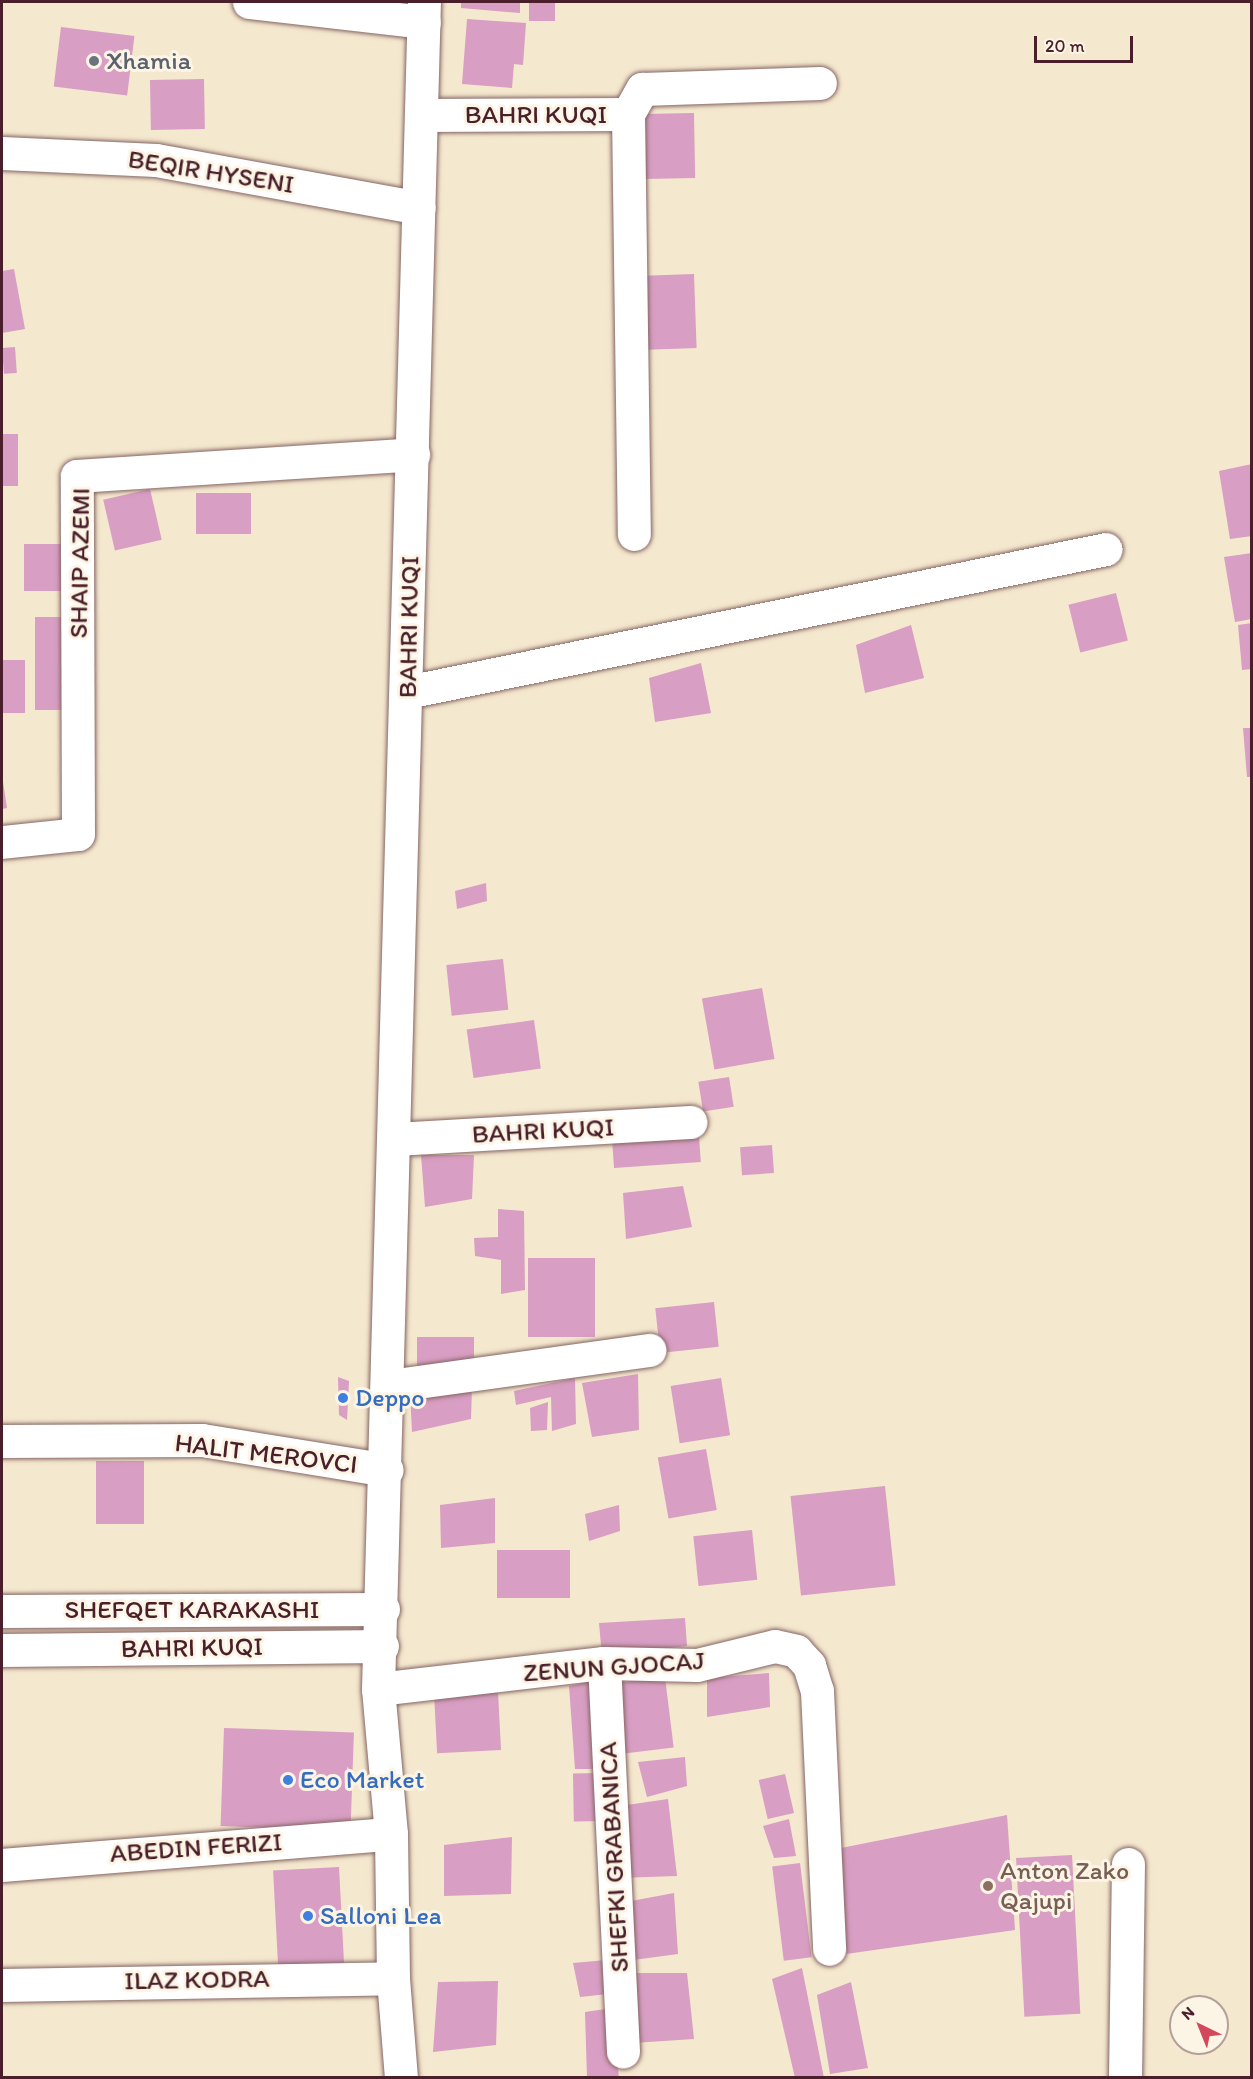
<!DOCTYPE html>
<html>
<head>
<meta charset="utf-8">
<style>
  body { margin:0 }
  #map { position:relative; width:1253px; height:2079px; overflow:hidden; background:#f4e8ce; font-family:Itim,sans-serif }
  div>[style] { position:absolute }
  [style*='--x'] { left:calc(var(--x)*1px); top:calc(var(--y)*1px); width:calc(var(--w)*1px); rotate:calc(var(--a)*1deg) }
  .building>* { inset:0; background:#d89ec3; transform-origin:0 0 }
  .roads { filter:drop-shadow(0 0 2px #866564) drop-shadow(0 0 2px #866564) }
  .minor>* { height:33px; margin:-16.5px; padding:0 16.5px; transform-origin:16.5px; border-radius:16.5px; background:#fff }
  .dots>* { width:16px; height:16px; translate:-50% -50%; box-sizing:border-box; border:3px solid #fcf5e5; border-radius:50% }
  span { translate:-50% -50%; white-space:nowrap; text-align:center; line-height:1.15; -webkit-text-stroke:6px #fcf5e5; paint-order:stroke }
  .worship-label { font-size:26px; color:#5b616d }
  .left { translate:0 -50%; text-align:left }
  .street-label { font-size:26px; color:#4a1f2b }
  .shop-label { font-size:26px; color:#366cbe }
  .education-label { font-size:26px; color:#785e54 }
  .frame { position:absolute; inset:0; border:3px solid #4a1f2b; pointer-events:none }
  .north { position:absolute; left:1169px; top:1995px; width:60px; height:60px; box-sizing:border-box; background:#fcf5e5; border:2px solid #b59f9b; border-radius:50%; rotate:317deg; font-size:16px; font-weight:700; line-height:24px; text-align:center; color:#4a1f2b }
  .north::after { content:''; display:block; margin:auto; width:21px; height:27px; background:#d1495b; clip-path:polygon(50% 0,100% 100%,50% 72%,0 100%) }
  .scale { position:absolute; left:1034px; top:36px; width:99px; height:27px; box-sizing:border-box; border:3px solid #4a1f2b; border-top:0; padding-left:8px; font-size:18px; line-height:21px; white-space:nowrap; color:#4a1f2b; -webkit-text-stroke:4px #fcf5e5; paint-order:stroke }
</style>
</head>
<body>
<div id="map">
  <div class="building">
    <div style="clip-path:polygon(461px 2px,520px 2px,520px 13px,461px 8px)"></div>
    <div style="left:529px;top:2px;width:26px;height:19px"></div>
    <div style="clip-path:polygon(467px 19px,526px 23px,523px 65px,514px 64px,512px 88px,462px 84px)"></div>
    <div style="left:61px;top:27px;width:74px;height:60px;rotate:7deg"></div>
    <div style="left:204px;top:79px;width:50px;height:54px;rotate:89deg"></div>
    <div style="left:694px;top:113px;width:65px;height:52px;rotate:89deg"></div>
    <div style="clip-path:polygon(14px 269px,25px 329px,2px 333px,2px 271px)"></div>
    <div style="left:694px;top:274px;width:74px;height:50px;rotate:88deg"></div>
    <div style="left:15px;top:347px;width:26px;height:13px;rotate:86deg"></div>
    <div style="left:2px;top:434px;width:16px;height:52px"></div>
    <div style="clip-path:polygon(1252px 464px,1252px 536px,1230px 539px,1219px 471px)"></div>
    <div style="left:150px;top:489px;width:52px;height:48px;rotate:77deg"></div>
    <div style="left:196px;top:493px;width:55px;height:41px"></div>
    <div style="left:24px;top:544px;width:45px;height:47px"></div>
    <div style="clip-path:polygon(1252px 553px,1252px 619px,1235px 622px,1224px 557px)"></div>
    <div style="left:1116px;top:593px;width:49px;height:49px;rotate:76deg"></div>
    <div style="left:35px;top:617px;width:35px;height:93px"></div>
    <div style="clip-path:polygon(1252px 623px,1252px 669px,1242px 670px,1238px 625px)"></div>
    <div style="clip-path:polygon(911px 625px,924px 678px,865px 693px,856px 645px)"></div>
    <div style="left:2px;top:660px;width:23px;height:53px"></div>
    <div style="clip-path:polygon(701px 663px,711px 713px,655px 722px,649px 678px)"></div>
    <div style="clip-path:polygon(1243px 728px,1252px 728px,1252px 777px,1247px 777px)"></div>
    <div style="clip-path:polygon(2px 775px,7px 808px,2px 809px)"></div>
    <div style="clip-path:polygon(486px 883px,487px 901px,457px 909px,455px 891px)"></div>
    <div style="left:503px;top:959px;width:51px;height:57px;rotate:84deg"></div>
    <div style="left:762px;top:988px;width:72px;height:61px;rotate:80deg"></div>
    <div style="left:534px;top:1020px;width:49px;height:68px;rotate:82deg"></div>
    <div style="left:729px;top:1077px;width:30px;height:31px;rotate:81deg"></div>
    <div style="left:699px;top:1136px;width:26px;height:87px;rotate:86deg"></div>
    <div style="left:772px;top:1145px;width:28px;height:32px;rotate:86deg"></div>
    <div style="clip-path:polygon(421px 1155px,474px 1155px,472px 1199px,425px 1207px)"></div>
    <div style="clip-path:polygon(683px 1186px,692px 1227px,626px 1239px,623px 1193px)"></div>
    <div style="clip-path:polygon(498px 1209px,524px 1211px,525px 1290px,501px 1294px,501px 1260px,475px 1256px,474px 1238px,498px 1237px)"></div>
    <div style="left:528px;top:1258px;width:67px;height:79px"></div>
    <div style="left:714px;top:1302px;width:45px;height:59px;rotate:84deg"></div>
    <div style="left:474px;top:1337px;width:31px;height:57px;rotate:90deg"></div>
    <div style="clip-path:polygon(638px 1374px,639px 1430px,592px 1437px,582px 1383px)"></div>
    <div style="clip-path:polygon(338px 1377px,349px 1381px,347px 1420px,339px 1415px)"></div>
    <div style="clip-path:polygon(575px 1378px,576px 1424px,552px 1431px,551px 1397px,516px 1405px,514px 1391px)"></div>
    <div style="left:721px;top:1378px;width:58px;height:51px;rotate:81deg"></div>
    <div style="clip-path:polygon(472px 1388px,471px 1419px,412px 1432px,410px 1392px)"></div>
    <div style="clip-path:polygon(548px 1402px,547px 1430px,531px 1431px,530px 1408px)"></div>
    <div style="left:706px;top:1449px;width:62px;height:49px;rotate:80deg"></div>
    <div style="left:96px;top:1461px;width:48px;height:63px"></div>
    <div style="left:885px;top:1486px;width:100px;height:95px;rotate:84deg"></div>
    <div style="clip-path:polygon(495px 1498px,495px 1543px,441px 1548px,440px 1505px)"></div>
    <div style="clip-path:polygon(619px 1505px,620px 1531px,589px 1541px,585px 1514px)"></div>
    <div style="left:752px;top:1530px;width:50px;height:59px;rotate:84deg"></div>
    <div style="left:570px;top:1550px;width:48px;height:73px;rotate:90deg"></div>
    <div style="clip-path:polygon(685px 1618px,687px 1646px,602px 1656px,599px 1623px)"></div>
    <div style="clip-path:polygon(769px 1673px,770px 1707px,707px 1717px,707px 1678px)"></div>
    <div style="left:665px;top:1677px;width:71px;height:56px;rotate:83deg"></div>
    <div style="clip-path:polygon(597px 1680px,600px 1769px,575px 1769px,569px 1686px)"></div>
    <div style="left:498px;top:1692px;width:58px;height:64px;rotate:87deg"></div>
    <div style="left:224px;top:1728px;width:130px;height:98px;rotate:2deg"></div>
    <div style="clip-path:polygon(685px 1757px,687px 1786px,647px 1797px,638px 1762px)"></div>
    <div style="left:603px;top:1773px;width:48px;height:30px;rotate:89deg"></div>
    <div style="left:785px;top:1774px;width:40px;height:27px;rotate:77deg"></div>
    <div style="clip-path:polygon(668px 1799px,677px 1876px,617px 1878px,613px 1807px)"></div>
    <div style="clip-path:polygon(1007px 1815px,1015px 1930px,846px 1954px,841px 1848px)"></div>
    <div style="clip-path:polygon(789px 1819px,796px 1856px,774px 1858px,763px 1826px)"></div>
    <div style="clip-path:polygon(512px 1837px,511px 1894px,444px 1896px,444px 1845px)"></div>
    <div style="left:1072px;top:1855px;width:159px;height:56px;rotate:87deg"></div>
    <div style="left:800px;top:1863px;width:95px;height:28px;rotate:83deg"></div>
    <div style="left:339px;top:1867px;width:96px;height:66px;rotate:87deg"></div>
    <div style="clip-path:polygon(674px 1893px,678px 1954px,626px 1961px,626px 1902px)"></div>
    <div style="clip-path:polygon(606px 1960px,608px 1994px,580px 1997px,573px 1963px)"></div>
    <div style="clip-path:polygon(802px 1968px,824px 2078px,795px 2078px,772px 1979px)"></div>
    <div style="clip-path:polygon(632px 1973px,687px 1973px,694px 2039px,633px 2043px)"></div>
    <div style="clip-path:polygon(498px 1981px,496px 2045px,433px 2052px,438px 1982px)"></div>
    <div style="clip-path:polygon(851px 1982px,868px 2068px,830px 2074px,817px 1995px)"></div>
    <div style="clip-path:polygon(612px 2008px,619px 2078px,587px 2078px,585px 2012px)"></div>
  </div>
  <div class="roads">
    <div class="minor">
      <div style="--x:249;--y:2;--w:176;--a:6.5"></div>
      <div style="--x:628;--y:114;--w:29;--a:-61"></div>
      <div style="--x:642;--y:89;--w:178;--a:-1.9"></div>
      <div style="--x:421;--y:115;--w:207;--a:-0.3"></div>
      <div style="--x:628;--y:114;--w:420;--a:89.2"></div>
      <div style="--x:2;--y:153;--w:154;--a:2.6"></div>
      <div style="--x:156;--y:160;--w:267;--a:10.3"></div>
      <div style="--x:407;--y:692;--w:713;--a:-11.56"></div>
      <div style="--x:2;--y:842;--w:76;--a:-6"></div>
      <div style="--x:78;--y:834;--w:358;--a:-90.2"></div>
      <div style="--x:77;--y:476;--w:337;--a:-3.7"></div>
      <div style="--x:394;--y:1139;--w:297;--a:-3.3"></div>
      <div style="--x:389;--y:1386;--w:263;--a:-7.9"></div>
      <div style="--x:2;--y:1441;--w:200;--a:-0.3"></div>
      <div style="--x:202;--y:1440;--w:187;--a:9.2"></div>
      <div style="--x:2;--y:1611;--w:381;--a:-0.3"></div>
      <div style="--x:2;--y:1650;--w:380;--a:-0.6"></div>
      <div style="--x:604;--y:1663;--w:389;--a:87.2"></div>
      <div style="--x:378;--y:1689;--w:227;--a:-6.6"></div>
      <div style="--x:604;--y:1663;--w:93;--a:1.2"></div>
      <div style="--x:697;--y:1665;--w:80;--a:-13.7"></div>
      <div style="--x:775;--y:1646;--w:22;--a:13"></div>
      <div style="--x:796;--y:1651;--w:19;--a:47"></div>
      <div style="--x:809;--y:1665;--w:27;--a:73"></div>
      <div style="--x:817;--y:1691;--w:258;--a:87.3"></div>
      <div style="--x:2;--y:1865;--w:390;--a:-4.6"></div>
      <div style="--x:2;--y:1985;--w:391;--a:-1"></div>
      <div style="--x:401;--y:2078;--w:100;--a:-94.6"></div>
      <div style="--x:393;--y:1978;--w:144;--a:-90.8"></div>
      <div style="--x:391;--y:1834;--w:146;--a:-95.1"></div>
      <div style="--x:378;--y:1689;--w:1688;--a:-88.44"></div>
      <div style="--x:1125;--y:2078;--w:214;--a:-89.2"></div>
    </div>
  </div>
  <div class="dots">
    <div style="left:94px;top:61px;background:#6b7280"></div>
    <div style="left:343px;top:1398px;background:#3f7fe0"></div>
    <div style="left:288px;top:1780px;background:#3f7fe0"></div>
    <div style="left:988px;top:1886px;background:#8d6e63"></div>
    <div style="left:308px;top:1916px;background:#3f7fe0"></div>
  </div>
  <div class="worship-label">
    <span class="left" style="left:106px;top:61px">Xhamia</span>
  </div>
  <div class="street-label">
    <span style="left:536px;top:115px">BAHRI KUQI</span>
    <span style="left:211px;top:172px;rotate:9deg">BEQIR HYSENI</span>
    <span style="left:80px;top:563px;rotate:-89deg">SHAIP AZEMI</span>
    <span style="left:409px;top:627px;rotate:-89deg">BAHRI KUQI</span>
    <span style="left:543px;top:1131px;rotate:-3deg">BAHRI KUQI</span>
    <span style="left:266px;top:1454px;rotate:7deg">HALIT MEROVCI</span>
    <span style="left:192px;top:1610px">SHEFQET KARAKASHI</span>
    <span style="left:192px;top:1648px;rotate:-1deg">BAHRI KUQI</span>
    <span style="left:614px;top:1667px;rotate:-4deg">ZENUN GJOCAJ</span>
    <span style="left:196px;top:1848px;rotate:-4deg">ABEDIN FERIZI</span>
    <span style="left:614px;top:1857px;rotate:-93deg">SHEFKI GRABANICA</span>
    <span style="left:197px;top:1980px;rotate:-1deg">ILAZ KODRA</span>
  </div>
  <div class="shop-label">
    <span class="left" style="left:355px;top:1398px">Deppo</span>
    <span class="left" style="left:300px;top:1780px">Eco Market</span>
    <span class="left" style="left:320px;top:1916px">Salloni Lea</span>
  </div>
  <div class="education-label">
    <span class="left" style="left:1000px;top:1886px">Anton Zako<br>Qajupi</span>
  </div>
  <div class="frame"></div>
  <div class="north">N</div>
  <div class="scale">20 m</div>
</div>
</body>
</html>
